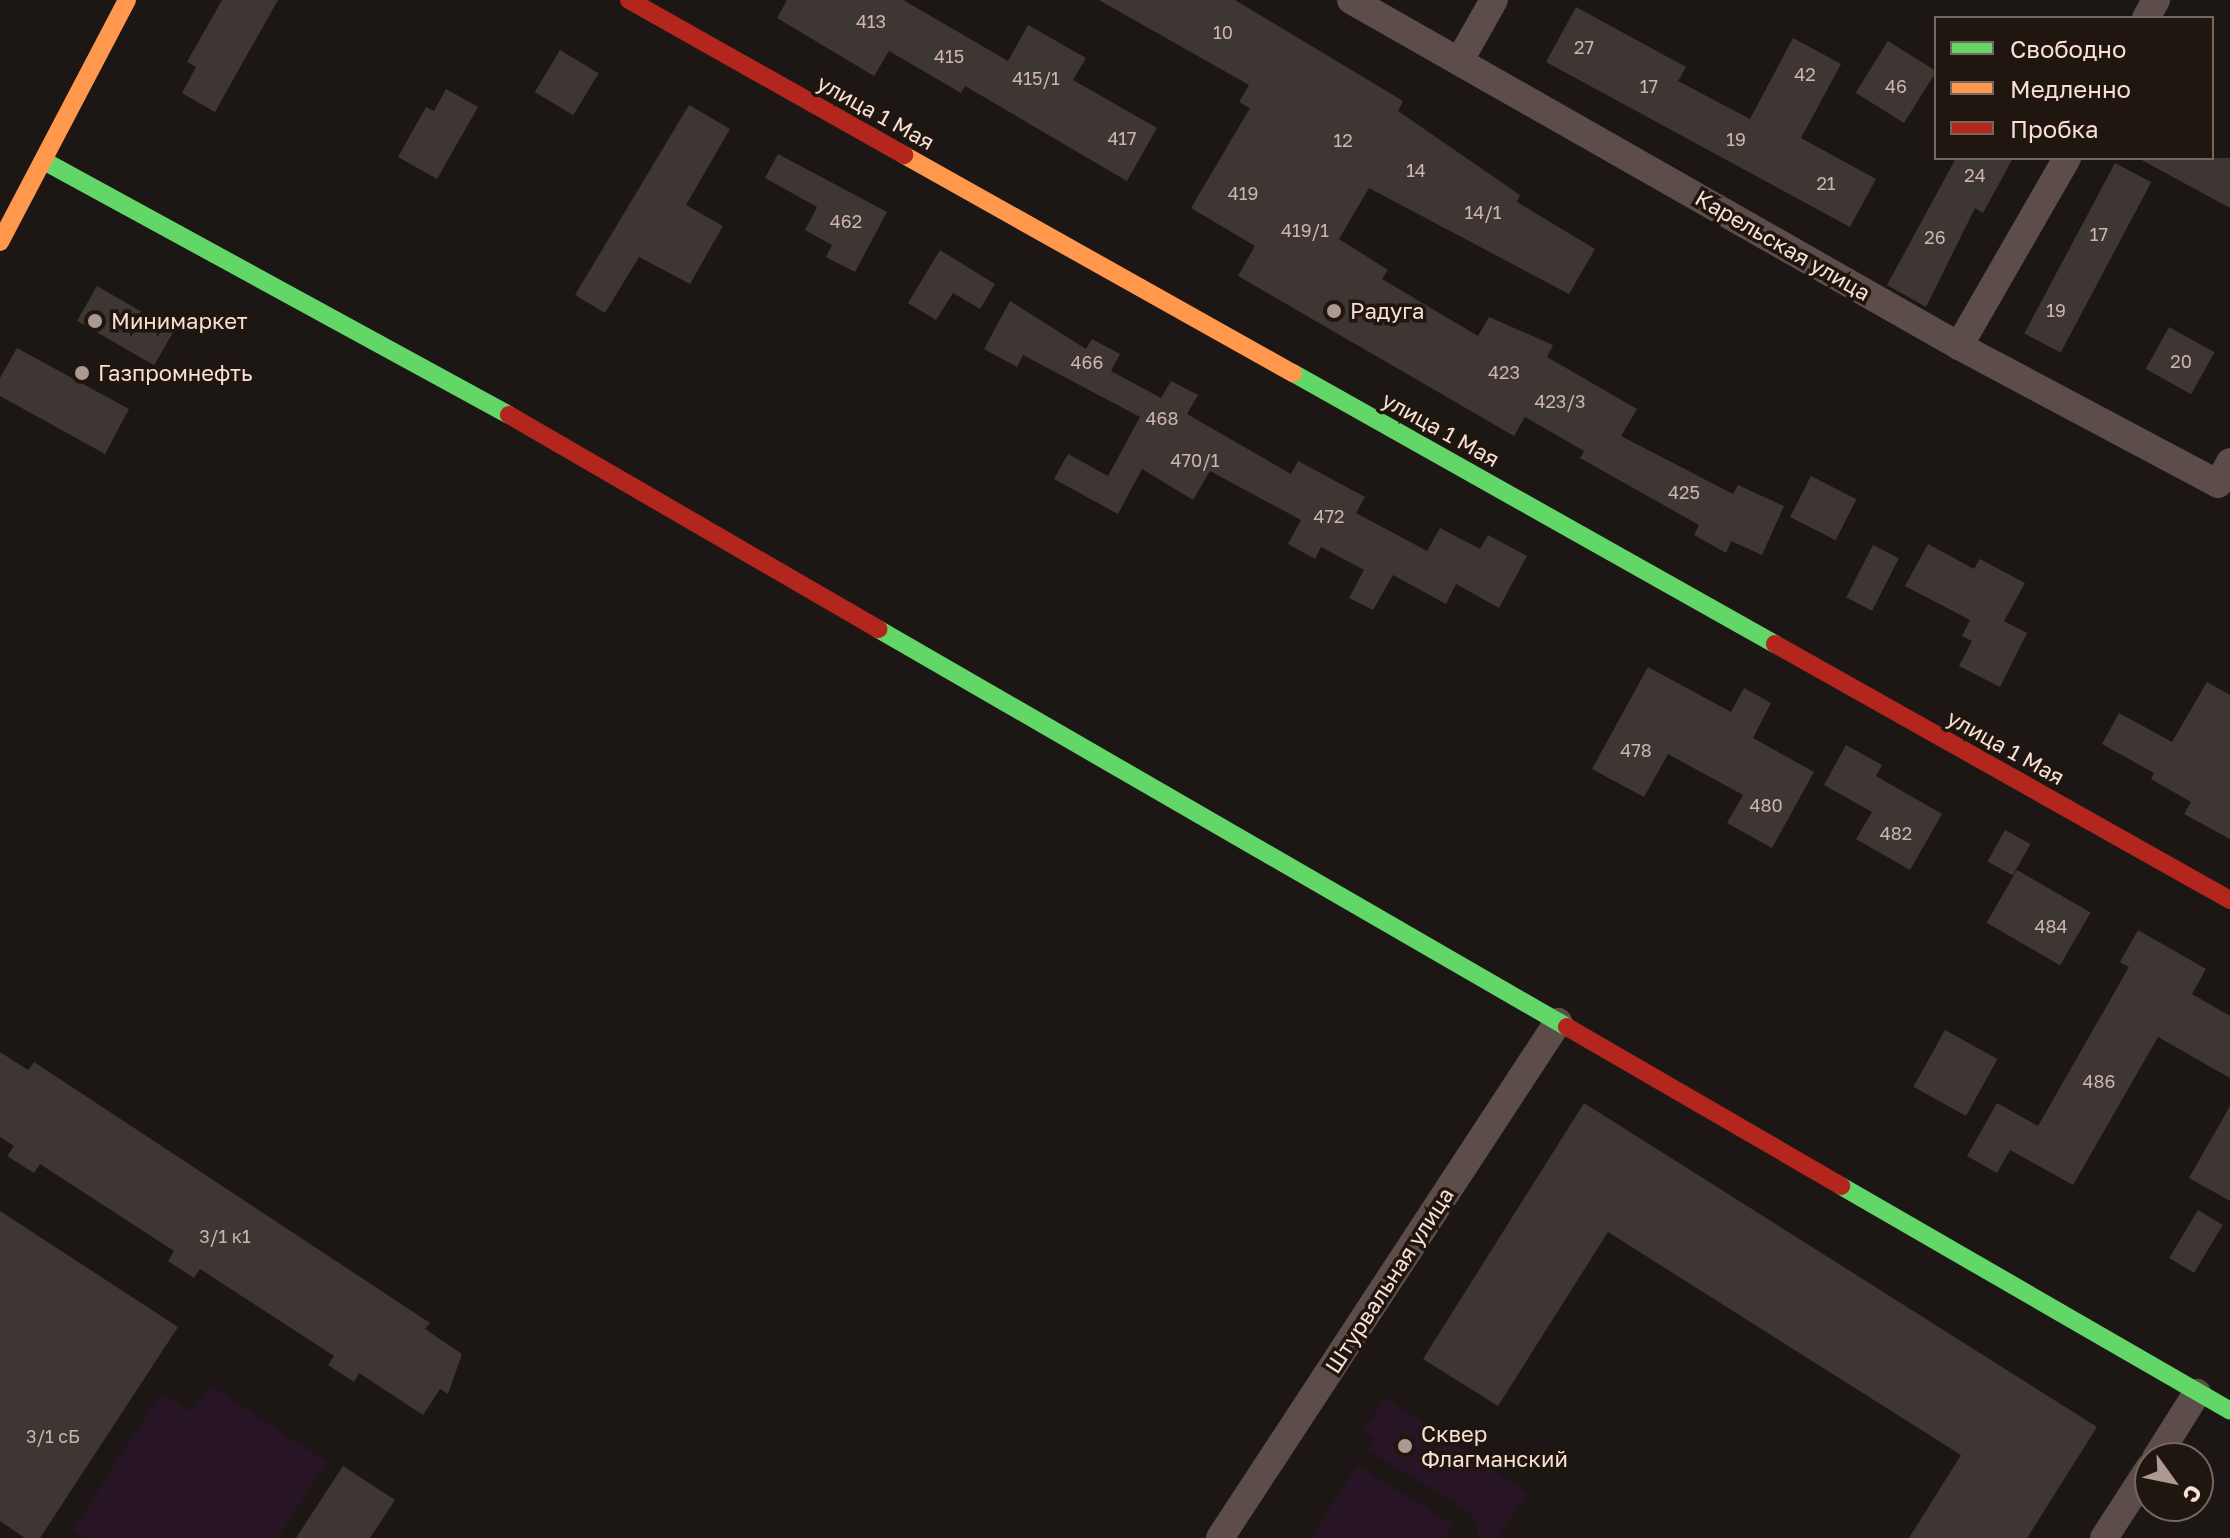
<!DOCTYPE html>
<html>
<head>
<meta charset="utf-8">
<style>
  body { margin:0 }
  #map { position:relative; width:2230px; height:1538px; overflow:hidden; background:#1c1714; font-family:"Golos Text",sans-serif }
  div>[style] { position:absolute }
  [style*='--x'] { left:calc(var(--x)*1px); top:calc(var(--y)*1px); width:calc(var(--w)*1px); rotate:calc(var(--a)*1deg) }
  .green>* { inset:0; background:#271424 }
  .building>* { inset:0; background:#3e3632; transform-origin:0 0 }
  .street>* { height:28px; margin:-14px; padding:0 14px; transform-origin:14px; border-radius:14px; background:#5c4d4a }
  .fast>* { height:18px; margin:-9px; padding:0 9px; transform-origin:9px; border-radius:9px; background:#63d668 }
  .slow>* { height:18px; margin:-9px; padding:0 9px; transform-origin:9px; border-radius:9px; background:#ff974d }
  .jam>* { height:18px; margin:-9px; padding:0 9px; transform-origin:9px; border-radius:9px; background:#b3261e }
  .dots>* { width:22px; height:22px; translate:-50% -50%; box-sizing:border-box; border:4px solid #201610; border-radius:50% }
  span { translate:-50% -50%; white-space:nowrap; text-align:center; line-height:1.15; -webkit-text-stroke:7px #201610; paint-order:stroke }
  .number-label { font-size:18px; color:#cbb5ac }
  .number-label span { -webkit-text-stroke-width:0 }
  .street-label { font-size:22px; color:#fadfd4 }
  .poi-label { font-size:22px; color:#fadfd4 }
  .left { translate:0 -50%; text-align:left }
  .legend { position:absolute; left:1934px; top:16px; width:280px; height:144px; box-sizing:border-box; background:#201610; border:2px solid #77665e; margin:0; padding:10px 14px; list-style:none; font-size:24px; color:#fadfd4 }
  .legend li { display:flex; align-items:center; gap:16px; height:40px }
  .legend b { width:40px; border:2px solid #77665e }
  .north { position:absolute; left:2134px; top:1442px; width:80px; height:80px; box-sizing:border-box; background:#201610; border:2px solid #77665e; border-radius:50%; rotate:123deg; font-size:22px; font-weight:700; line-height:32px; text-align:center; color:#fadfd4 }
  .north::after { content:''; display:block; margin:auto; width:28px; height:36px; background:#ac9991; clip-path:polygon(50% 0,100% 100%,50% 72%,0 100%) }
</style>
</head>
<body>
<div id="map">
  <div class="green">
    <div style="clip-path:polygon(210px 1385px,327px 1462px,278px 1538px,87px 1538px,73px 1529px,162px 1392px,192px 1412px)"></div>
    <div style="clip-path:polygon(1386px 1398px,1528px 1493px,1498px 1538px,1480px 1538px,1471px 1513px,1367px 1450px,1374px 1439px,1363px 1431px)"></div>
    <div style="clip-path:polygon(1357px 1465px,1453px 1524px,1444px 1538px,1310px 1538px)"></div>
  </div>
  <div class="building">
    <div style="clip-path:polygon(222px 0,278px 0,215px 112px,182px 93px,196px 67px,187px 62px)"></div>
    <div style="clip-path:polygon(787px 0,903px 0,1008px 61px,1028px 25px,1086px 58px,1073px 80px,1157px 128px,1127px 181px,965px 86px,961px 93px,889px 51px,874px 76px,777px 18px)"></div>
    <div style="clip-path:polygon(1099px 0,1235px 0,1403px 101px,1398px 111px,1520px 195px,1517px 202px,1595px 249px,1569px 294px,1369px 188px,1339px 239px,1388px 270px,1382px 279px,1478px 336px,1489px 317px,1553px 345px,1547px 357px,1637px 409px,1621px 436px,1733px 494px,1738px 485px,1784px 506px,1762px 555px,1731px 541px,1726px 553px,1694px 535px,1699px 525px,1580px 458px,1584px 451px,1525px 417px,1514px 436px,1238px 276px,1255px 246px,1191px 208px,1250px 108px,1239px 102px,1249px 85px)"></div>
    <div style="clip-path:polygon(1576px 7px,1686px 67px,1678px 81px,1750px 119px,1793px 38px,1841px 64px,1801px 138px,1876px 179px,1850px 227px,1546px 62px)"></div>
    <div style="left:1888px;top:41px;width:57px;height:61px;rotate:32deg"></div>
    <div style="left:560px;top:50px;width:45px;height:49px;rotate:31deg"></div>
    <div style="clip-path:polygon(446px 89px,478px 107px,437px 179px,398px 157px,426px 107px,434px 111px)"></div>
    <div style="clip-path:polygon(689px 105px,730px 129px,686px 205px,723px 226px,690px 284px,639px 257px,605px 313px,575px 295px)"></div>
    <div style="clip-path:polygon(778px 154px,887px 212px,855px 272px,826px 257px,832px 245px,805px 230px,817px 207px,765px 178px)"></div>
    <div style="clip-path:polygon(1956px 158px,2013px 158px,1983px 213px,1975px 208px,1926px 307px,1887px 285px)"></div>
    <div style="clip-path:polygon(2138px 158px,2230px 158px,2230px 208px)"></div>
    <div style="left:2115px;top:163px;width:41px;height:193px;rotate:28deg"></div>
    <div style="clip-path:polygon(940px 250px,995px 284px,980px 309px,953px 293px,936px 320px,908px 303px)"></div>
    <div style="left:97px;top:286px;width:89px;height:40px;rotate:30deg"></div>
    <div style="clip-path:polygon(1010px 301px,1086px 349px,1092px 339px,1120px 354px,1111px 371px,1161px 398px,1171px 381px,1198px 395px,1187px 414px,1291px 474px,1298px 461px,1365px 497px,1356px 513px,1427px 551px,1440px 528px,1480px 549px,1488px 535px,1527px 556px,1499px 608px,1456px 584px,1446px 604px,1393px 575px,1373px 610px,1349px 598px,1364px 570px,1321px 547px,1315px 559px,1288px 544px,1301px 520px,1210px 471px,1193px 500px,1142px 469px,1118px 514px,1054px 479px,1068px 454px,1108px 476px,1140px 417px,1023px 355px,1017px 367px,984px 349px)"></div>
    <div style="left:2169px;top:327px;width:52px;height:48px;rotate:29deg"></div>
    <div style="clip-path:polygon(17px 348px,129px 409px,105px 454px,0 396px,0 378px)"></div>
    <div style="left:1811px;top:476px;width:51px;height:46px;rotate:27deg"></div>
    <div style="clip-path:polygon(1928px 544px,1974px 569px,1980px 559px,2025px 583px,2004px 621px,2027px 633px,2000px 687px,1959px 666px,1972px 641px,1962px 636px,1970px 620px,1905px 586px)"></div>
    <div style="left:1873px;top:545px;width:29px;height:59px;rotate:27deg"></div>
    <div style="clip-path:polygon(1648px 667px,1731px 712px,1744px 688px,1771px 703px,1753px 738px,1814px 772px,1772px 848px,1727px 823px,1743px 795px,1668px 754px,1644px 797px,1592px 769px)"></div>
    <div style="clip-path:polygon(2207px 682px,2230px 695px,2230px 839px,2184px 814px,2191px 802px,2151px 779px,2154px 773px,2102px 744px,2119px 713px,2172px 742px)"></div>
    <div style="clip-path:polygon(1846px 745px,1882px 765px,1876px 776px,1942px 814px,1910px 870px,1856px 839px,1872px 812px,1824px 785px)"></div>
    <div style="left:2005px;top:830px;width:29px;height:36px;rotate:29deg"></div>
    <div style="left:2017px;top:870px;width:85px;height:61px;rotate:30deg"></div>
    <div style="clip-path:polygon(2138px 930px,2206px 969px,2192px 994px,2230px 1016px,2230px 1078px,2158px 1037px,2073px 1185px,2010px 1150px,1997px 1173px,1967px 1156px,1997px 1103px,2038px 1126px,2129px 967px,2120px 962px)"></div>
    <div style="left:1945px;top:1030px;width:60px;height:65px;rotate:29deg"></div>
    <div style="clip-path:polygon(0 1052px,28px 1070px,34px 1062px,430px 1323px,425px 1329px,462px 1354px,448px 1394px,440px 1389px,423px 1415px,359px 1373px,354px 1382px,328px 1365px,334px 1356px,200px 1269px,194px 1278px,168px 1261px,174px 1251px,40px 1164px,34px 1173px,7px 1156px,14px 1146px,0 1137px)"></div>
    <div style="clip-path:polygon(1584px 1103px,2097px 1427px,2027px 1538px,1909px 1538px,1961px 1455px,1608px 1232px,1498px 1406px,1423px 1359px)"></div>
    <div style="clip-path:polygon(2230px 1106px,2230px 1201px,2189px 1178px)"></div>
    <div style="left:2198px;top:1210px;width:29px;height:56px;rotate:31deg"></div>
    <div style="clip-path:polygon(0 1211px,178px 1327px,40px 1538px,25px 1538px,0 1521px)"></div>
    <div style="clip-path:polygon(343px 1466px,395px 1500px,370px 1538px,296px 1538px)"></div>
  </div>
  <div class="street">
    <div style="--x:1351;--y:0;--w:700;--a:29.64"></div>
    <div style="--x:1959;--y:346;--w:293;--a:28"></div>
    <div style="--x:2218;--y:484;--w:25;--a:-61"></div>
    <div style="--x:2146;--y:18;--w:21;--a:-61"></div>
    <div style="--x:1460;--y:60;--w:69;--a:-60.5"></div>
    <div style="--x:1959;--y:346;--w:217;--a:-60.1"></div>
    <div style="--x:2156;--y:1458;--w:77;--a:-57.8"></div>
    <div style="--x:1220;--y:1538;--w:617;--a:-56.77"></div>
    <div style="--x:2104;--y:1538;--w:85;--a:-57.1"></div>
  </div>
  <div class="fast">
    <div style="--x:44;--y:161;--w:530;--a:28.64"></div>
    <div style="--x:1293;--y:373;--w:553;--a:29.35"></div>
    <div style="--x:878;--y:629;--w:796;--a:30.01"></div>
    <div style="--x:1841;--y:1186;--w:449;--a:30"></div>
  </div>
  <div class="slow">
    <div style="--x:904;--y:155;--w:446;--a:29.3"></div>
    <div style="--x:0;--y:242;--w:273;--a:-62.3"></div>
  </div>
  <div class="jam">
    <div style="--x:629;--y:0;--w:316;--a:29.4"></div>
    <div style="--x:509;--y:415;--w:427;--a:30.1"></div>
    <div style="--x:1775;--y:644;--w:522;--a:29.36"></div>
    <div style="--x:1567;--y:1027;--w:317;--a:30.1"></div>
  </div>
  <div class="dots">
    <div style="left:1334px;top:311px;background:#ac9991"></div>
    <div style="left:95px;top:321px;background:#ac9991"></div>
    <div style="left:82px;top:373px;background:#ac9991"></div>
    <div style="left:1405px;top:1446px;background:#ac9991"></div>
  </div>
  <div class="number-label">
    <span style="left:871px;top:21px">413</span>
    <span style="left:1223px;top:32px">10</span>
    <span style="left:1584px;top:47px">27</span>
    <span style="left:949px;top:56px">415</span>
    <span style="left:1805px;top:74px">42</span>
    <span style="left:1036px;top:78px">415/1</span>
    <span style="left:1649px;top:86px">17</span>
    <span style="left:1896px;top:86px">46</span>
    <span style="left:1122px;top:138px">417</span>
    <span style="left:1736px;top:139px">19</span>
    <span style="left:1343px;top:140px">12</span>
    <span style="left:1416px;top:170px">14</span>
    <span style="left:1975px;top:175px">24</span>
    <span style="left:1826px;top:183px">21</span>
    <span style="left:1243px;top:193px">419</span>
    <span style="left:1483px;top:212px">14/1</span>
    <span style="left:846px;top:221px">462</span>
    <span style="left:1305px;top:230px">419/1</span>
    <span style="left:2099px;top:234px">17</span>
    <span style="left:1935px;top:237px">26</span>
    <span style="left:2056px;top:310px">19</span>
    <span style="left:2181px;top:361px">20</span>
    <span style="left:1087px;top:362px">466</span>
    <span style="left:1504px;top:372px">423</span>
    <span style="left:1560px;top:401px">423/3</span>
    <span style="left:1162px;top:418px">468</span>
    <span style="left:1195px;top:460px">470/1</span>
    <span style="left:1684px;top:492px">425</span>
    <span style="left:1329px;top:516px">472</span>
    <span style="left:1636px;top:750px">478</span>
    <span style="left:1766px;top:805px">480</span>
    <span style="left:1896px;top:833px">482</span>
    <span style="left:2051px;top:926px">484</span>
    <span style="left:2099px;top:1081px">486</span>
    <span style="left:225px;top:1236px">3/1 к1</span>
    <span style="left:53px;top:1436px">3/1 сБ</span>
  </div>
  <div class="street-label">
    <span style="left:876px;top:112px;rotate:29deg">улица 1 Мая</span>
    <span style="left:1783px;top:245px;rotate:30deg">Карельская улица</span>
    <span style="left:1441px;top:429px;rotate:29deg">улица 1 Мая</span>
    <span style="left:2006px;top:747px;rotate:29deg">улица 1 Мая</span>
    <span style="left:1389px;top:1280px;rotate:-57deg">Штурвальная улица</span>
  </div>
  <div class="poi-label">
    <span class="left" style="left:1350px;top:311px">Радуга</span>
    <span class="left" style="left:111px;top:321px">Минимаркет</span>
    <span class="left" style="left:98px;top:373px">Газпромнефть</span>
    <span class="left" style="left:1421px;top:1446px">Сквер<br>Флагманский</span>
  </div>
  <ul class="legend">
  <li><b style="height:10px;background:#63d668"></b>Свободно</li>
  <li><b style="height:10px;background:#ff974d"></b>Медленно</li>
  <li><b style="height:10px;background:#b3261e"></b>Пробка</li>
  </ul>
  <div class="north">С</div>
</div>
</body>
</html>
